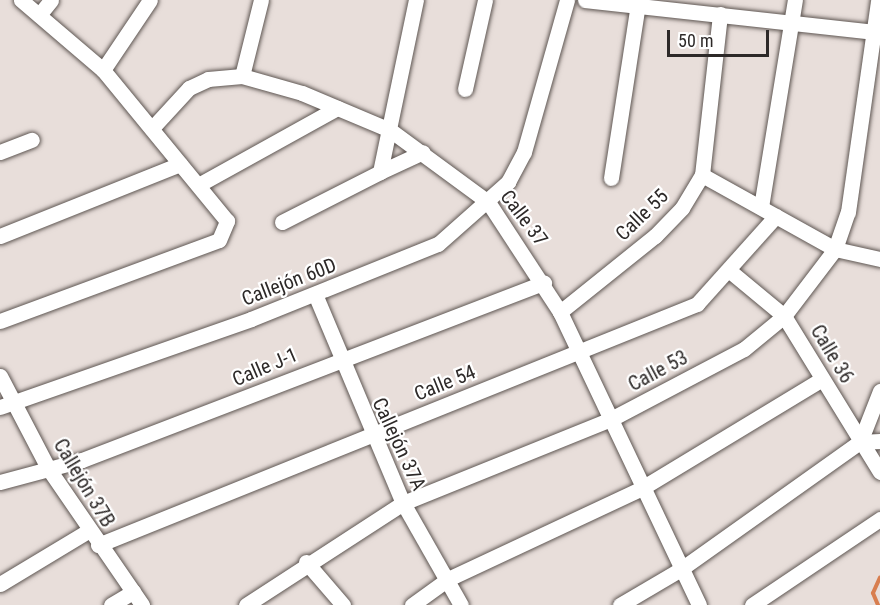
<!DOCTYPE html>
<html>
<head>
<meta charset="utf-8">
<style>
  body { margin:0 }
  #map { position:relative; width:880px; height:605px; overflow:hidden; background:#e8deda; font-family:"Roboto Condensed",sans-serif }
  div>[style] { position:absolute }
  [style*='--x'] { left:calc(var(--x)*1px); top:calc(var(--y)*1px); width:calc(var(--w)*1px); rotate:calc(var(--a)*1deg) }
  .stream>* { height:4px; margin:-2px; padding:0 2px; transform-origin:2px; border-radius:2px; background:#d87e4f }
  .roads { filter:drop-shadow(0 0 2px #5e5652) drop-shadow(0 0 2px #5e5652) }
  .minor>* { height:15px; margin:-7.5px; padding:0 7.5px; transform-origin:7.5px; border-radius:7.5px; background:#fff }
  span { translate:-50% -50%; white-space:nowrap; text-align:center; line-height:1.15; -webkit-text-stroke:4.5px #fff; paint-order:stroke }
  .street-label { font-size:20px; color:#2d2928 }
  .scale { position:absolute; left:667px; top:30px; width:102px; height:27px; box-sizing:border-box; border:3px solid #2d2928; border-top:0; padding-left:8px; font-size:18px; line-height:21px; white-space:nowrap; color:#2d2928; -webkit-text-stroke:4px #fff; paint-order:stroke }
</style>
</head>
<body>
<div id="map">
  <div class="stream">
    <div style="--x:878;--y:605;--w:13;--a:-113"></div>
    <div style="--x:873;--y:593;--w:17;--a:-66"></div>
  </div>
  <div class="roads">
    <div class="minor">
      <div style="--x:585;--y:0;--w:291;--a:6.3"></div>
      <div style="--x:39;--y:15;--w:19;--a:-51"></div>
      <div style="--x:103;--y:70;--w:84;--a:-56.1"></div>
      <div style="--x:242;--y:76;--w:78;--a:-76"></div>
      <div style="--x:465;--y:89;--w:91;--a:-77.3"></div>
      <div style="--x:154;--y:126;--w:52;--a:-47.4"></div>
      <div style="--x:189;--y:88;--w:21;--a:-25"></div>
      <div style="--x:208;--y:79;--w:34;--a:-5"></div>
      <div style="--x:242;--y:76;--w:62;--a:15.8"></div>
      <div style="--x:302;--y:93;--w:95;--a:22.8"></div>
      <div style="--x:390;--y:130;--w:122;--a:36.3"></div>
      <div style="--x:488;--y:202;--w:131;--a:56.8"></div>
      <div style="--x:560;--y:312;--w:324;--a:64.6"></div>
      <div style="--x:0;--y:152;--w:34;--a:-21"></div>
      <div style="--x:380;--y:172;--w:47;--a:-24.9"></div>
      <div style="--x:702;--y:175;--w:152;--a:29.1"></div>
      <div style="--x:835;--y:249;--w:46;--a:12.5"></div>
      <div style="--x:611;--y:178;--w:170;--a:-81.2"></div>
      <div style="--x:200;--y:184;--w:157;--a:-29"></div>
      <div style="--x:761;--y:207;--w:210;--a:-80.7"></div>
      <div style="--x:282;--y:222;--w:110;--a:-27"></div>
      <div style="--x:380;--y:172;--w:176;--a:-78.2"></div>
      <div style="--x:0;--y:236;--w:194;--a:-21.8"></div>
      <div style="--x:731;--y:272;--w:69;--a:39.7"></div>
      <div style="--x:784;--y:316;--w:183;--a:58.4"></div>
      <div style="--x:315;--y:294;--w:227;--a:67.2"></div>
      <div style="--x:403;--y:503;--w:117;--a:60.4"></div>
      <div style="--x:560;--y:312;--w:122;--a:-38.7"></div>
      <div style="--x:655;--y:236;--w:39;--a:-46"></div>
      <div style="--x:682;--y:208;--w:39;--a:-59"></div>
      <div style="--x:702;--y:175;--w:162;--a:-83.6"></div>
      <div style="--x:0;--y:321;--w:233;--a:-20.3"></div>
      <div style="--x:219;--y:240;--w:21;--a:-67"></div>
      <div style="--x:227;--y:221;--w:195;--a:-129.4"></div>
      <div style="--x:103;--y:70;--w:108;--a:-139.5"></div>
      <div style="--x:0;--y:376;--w:104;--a:62.4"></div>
      <div style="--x:48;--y:468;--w:166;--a:55.5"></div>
      <div style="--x:0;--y:407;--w:266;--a:-19.3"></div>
      <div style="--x:251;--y:319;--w:201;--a:-21.9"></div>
      <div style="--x:438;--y:244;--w:94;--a:-41.5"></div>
      <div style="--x:508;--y:182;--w:34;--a:-62"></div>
      <div style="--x:524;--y:152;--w:158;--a:-74.2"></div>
      <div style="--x:860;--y:442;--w:55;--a:-68.6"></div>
      <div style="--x:0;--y:482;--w:85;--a:-15"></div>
      <div style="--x:82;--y:460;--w:495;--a:-21"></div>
      <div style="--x:98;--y:545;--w:646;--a:-21.92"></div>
      <div style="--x:697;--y:304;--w:118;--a:-48.1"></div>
      <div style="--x:306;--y:562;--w:57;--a:49.3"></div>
      <div style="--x:0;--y:584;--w:103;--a:-31.1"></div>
      <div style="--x:111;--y:605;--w:26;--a:-31"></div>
      <div style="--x:246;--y:605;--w:187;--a:-33"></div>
      <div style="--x:403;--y:503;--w:224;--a:-22"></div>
      <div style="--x:611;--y:419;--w:150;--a:-27.8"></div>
      <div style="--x:744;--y:349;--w:52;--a:-39.5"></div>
      <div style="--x:784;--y:316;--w:84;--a:-52.7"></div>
      <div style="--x:835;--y:249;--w:39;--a:-71"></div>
      <div style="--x:848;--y:212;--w:214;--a:-81.9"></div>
      <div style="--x:412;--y:605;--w:44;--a:-35.8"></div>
      <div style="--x:448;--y:579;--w:214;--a:-25.1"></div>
      <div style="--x:642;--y:488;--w:210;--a:-31.2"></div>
      <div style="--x:620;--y:605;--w:71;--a:-30.5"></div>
      <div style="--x:681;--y:569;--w:219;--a:-35.4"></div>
      <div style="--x:860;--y:442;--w:20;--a:-3"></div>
      <div style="--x:752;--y:605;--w:154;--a:-33.9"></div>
    </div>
  </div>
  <div class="street-label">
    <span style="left:642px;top:215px;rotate:-44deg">Calle 55</span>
    <span style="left:524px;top:218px;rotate:53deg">Calle 37</span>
    <span style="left:289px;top:282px;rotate:-21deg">Callejón 60D</span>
    <span style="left:832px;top:354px;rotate:59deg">Calle 36</span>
    <span style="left:265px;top:367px;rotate:-23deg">Calle J-1</span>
    <span style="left:658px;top:371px;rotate:-28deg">Calle 53</span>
    <span style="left:445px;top:383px;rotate:-22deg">Calle 54</span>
    <span style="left:399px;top:444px;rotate:65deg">Callejón 37A</span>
    <span style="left:84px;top:483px;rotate:59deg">Callejón 37B</span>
  </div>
  <div class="scale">50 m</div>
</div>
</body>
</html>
